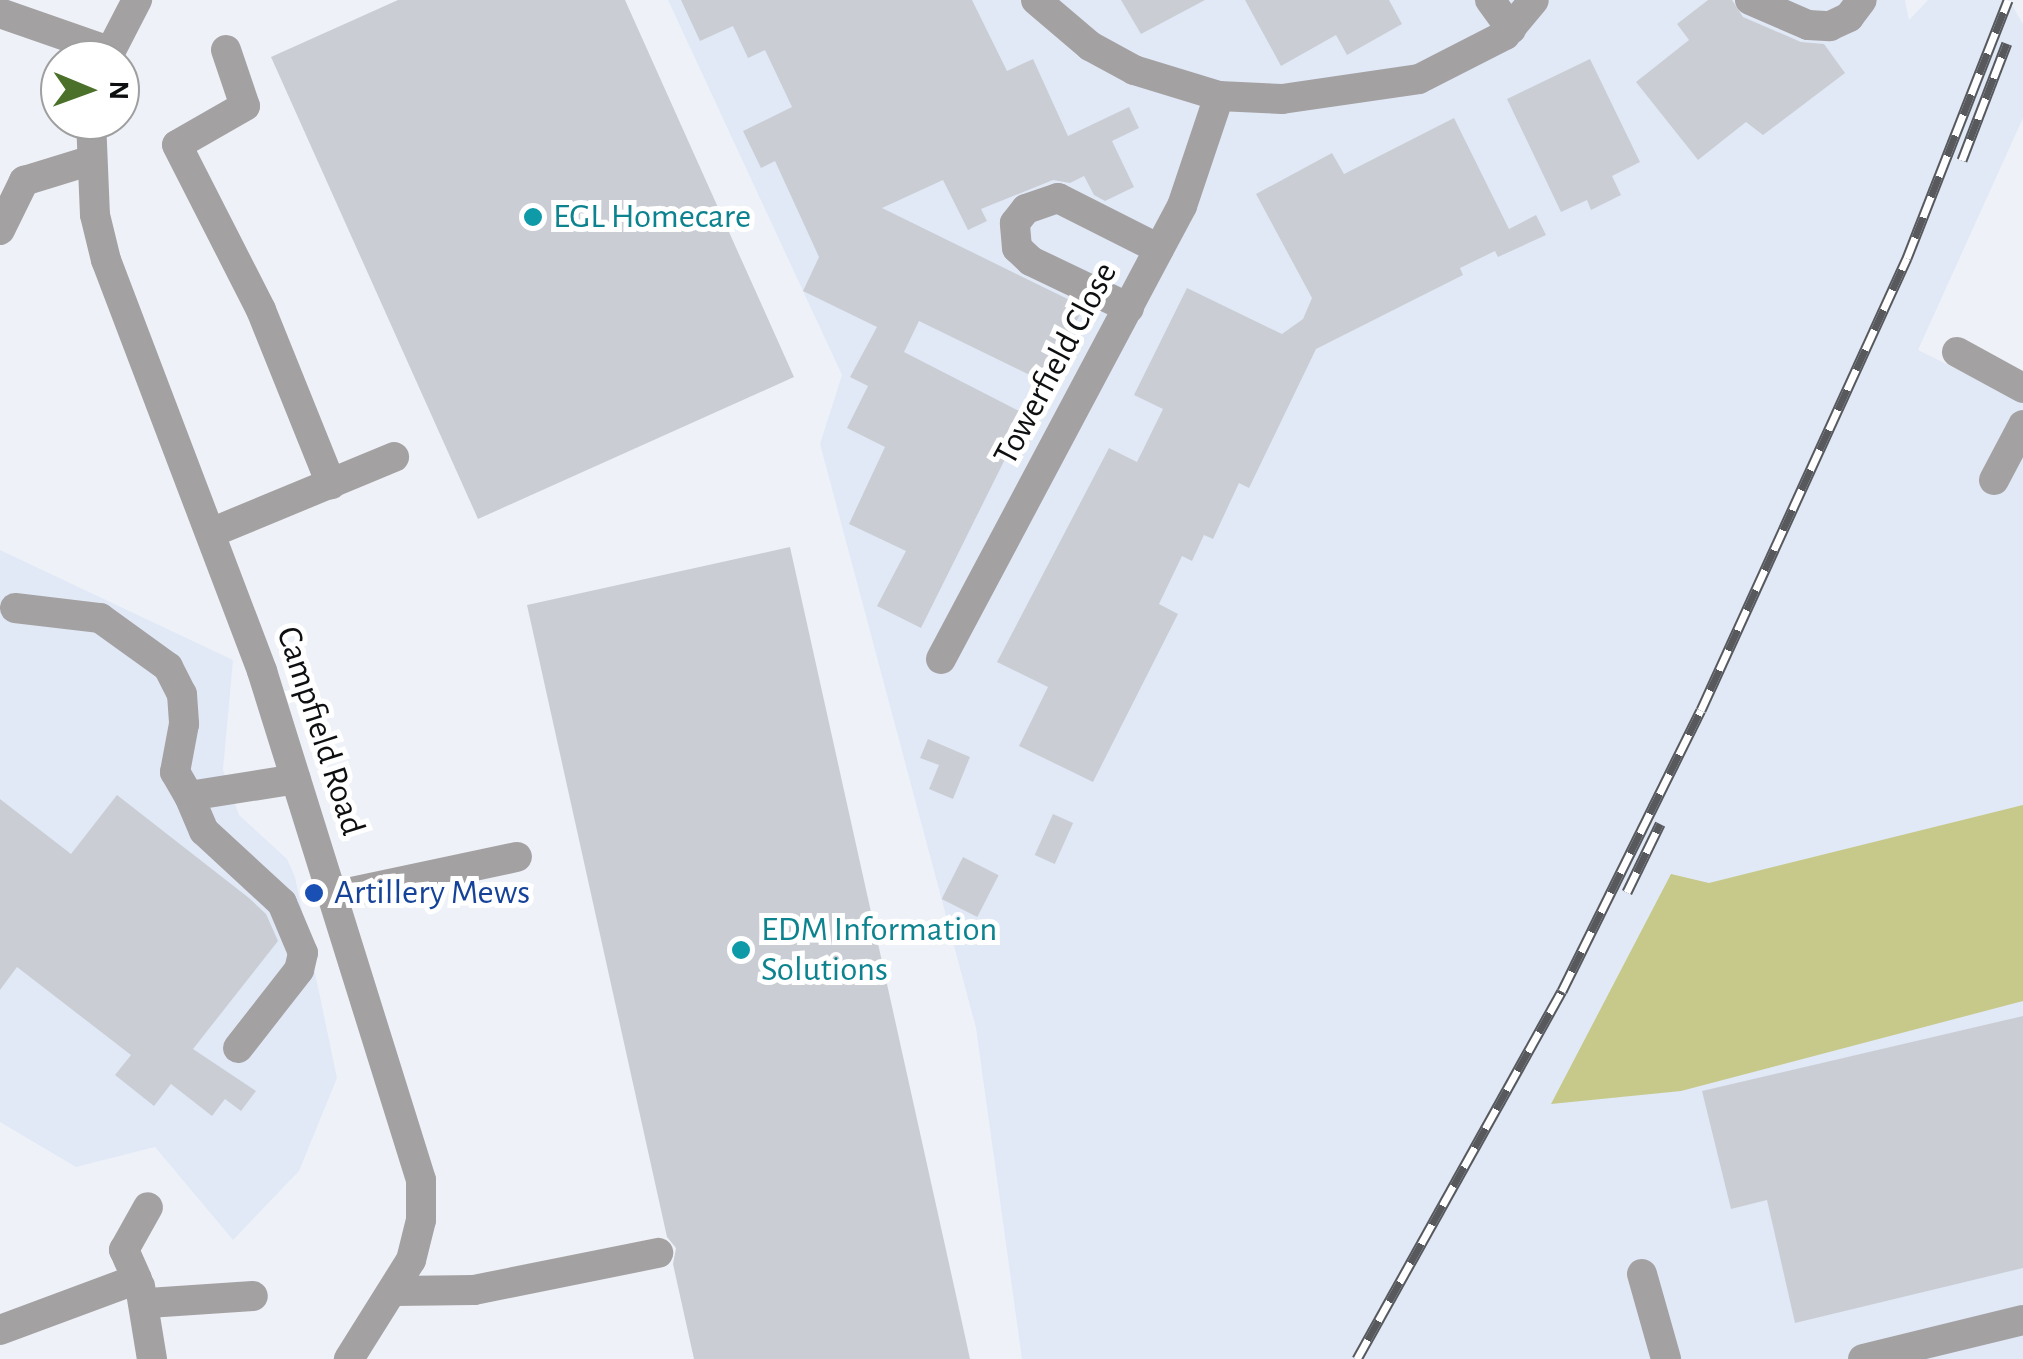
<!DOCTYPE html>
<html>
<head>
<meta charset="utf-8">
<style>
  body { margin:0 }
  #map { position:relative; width:2023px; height:1359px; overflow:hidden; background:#eef2f8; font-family:"Alegreya Sans",sans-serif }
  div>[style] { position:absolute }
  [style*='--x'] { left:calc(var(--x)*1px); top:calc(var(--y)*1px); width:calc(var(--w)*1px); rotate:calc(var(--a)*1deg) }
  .built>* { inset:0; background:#e1e9f6 }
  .green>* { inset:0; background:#c6c989 }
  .building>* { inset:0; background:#caced4; transform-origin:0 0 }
  .minor>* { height:30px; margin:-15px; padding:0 15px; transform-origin:15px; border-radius:15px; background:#a4a1a3 }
  .rail>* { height:11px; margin-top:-5.5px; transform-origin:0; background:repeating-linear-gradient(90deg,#fff 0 22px,#57595d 0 44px); box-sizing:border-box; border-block:2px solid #57595d }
  .dots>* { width:28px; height:28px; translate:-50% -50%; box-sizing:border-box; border:5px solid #fff; border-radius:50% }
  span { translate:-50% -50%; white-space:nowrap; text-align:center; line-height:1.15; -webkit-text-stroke:10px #fff; paint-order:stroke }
  .culture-label { font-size:35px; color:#0d838f }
  .left { translate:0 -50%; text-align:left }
  .street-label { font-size:35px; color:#0e0f11 }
  .transit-label { font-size:35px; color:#164399 }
  .north { position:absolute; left:40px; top:40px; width:100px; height:100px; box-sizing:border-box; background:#fff; border:2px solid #9f9fa0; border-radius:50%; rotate:91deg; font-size:28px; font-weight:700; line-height:40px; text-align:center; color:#0e0f11 }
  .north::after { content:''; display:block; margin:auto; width:35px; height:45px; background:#4a702a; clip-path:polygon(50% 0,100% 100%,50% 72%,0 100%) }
</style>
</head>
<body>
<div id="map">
  <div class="built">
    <div style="clip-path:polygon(668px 0,1905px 0,1909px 20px,1928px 0,2009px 0,2023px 24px,2023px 118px,1918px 350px,2023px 402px,2023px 1359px,1022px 1359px,976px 1028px,820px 444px,842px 375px)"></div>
    <div style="clip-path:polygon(0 550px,233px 660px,223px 770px,239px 815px,287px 859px,295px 877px,337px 1078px,299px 1171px,233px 1240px,155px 1147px,76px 1167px,0 1122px)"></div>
  </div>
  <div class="green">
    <div style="clip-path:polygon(2023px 805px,2023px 1001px,1681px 1091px,1551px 1104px,1671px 874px,1709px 883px)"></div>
  </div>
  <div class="building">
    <div style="clip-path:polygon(398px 0,625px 0,794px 377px,478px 519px,271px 57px)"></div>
    <div style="clip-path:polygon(681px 0,972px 0,1007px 71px,1033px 59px,1068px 136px,1129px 107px,1139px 128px,1112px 141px,1134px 187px,1105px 201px,1094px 195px,1084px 176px,1070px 183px,1053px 180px,981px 209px,987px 221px,968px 230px,943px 180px,882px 208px,1084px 307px,1044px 382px,919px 321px,904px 352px,1027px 415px,921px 628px,877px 606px,906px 551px,849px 524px,885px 447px,847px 428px,868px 386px,850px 377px,877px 327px,803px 291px,819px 257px,775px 161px,761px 168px,743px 131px,792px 107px,765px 50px,748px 58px,733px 26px,700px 41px)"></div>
    <div style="clip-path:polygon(1121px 0,1205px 0,1141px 34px)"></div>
    <div style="clip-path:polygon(1245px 0,1389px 0,1402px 24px,1347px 55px,1336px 35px,1281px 66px)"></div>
    <div style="clip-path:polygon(1708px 0,1732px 0,1743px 17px,1801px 42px,1824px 44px,1845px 73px,1763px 135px,1746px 122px,1698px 160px,1636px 82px,1689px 40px,1677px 24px)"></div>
    <div style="clip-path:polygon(1590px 59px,1640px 162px,1612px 176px,1621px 195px,1591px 210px,1587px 200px,1561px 212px,1507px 99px)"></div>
    <div style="clip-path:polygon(1454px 118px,1509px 229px,1536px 215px,1546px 235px,1498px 257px,1495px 251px,1460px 268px,1463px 275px,1316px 349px,1249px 488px,1239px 483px,1213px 539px,1204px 535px,1192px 561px,1182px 556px,1159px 604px,1178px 614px,1093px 782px,1019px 746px,1048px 687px,997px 662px,1109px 448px,1137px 462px,1163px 409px,1134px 395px,1187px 288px,1282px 334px,1303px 319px,1312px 298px,1256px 194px,1332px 153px,1344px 174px)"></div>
    <div style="clip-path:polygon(790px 547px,956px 1295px,970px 1359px,694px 1359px,673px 1264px,676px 1248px,667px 1237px,527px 605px)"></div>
    <div style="clip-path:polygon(928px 739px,970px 757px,953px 799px,929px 789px,939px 765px,920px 758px)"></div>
    <div style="clip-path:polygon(117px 795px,249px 898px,266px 914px,278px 941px,193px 1049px,256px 1091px,241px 1111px,225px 1099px,212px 1116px,171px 1084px,154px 1106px,115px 1075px,131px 1055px,17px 967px,0 990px,0 799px,71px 854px)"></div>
    <div style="left:1053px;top:814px;width:22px;height:45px;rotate:24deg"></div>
    <div style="left:963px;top:857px;width:40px;height:47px;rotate:27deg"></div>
    <div style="clip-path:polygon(2023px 1016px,2023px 1268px,1795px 1323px,1767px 1200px,1731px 1209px,1702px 1091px)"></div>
  </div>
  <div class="minor">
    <div style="--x:1036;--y:0;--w:71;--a:40.4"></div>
    <div style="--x:1090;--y:46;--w:50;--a:28.6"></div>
    <div style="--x:1134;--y:70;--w:89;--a:17"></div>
    <div style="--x:1219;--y:96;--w:63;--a:2.7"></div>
    <div style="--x:1282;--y:99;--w:138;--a:-8.3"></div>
    <div style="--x:1419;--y:79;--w:97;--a:-27.1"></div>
    <div style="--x:1505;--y:35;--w:45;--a:-50.4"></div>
    <div style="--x:1490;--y:0;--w:36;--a:54"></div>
    <div style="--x:1750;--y:0;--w:63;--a:23.3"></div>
    <div style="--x:1808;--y:25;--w:22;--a:3"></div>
    <div style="--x:1830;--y:26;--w:21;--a:-25"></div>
    <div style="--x:1849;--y:17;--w:21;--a:-53"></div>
    <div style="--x:0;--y:13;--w:115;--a:19.2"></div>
    <div style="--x:226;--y:50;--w:59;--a:71.3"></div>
    <div style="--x:245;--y:106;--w:78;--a:150.2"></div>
    <div style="--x:177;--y:145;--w:185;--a:63"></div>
    <div style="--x:261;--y:310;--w:188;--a:68.1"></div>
    <div style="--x:106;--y:60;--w:68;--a:-62.7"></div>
    <div style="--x:91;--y:120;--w:95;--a:87.6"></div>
    <div style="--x:95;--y:215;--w:46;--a:76.3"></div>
    <div style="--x:106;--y:260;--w:440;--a:69.2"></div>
    <div style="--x:262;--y:671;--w:533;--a:72.65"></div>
    <div style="--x:421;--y:1180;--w:40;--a:90"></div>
    <div style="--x:421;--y:1220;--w:41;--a:104"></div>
    <div style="--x:411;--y:1260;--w:117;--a:122.1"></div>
    <div style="--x:0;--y:230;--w:55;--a:-63.9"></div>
    <div style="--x:24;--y:181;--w:68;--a:-17.1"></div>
    <div style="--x:1129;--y:308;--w:109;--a:-154.4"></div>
    <div style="--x:1031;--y:261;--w:19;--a:-137"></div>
    <div style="--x:1017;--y:248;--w:25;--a:-95"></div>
    <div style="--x:1015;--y:223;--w:18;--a:-52"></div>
    <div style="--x:1026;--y:209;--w:34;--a:-19"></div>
    <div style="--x:1058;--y:198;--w:113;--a:26.8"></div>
    <div style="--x:1957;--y:352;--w:75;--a:28.6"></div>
    <div style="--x:1994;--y:480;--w:62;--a:-62.2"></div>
    <div style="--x:213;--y:532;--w:196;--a:-22.5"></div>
    <div style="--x:15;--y:608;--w:86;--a:6.7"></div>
    <div style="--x:100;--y:618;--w:84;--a:35.8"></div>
    <div style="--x:168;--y:667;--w:30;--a:63"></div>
    <div style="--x:182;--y:694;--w:30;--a:86"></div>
    <div style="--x:184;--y:724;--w:49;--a:100.6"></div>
    <div style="--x:175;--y:772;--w:28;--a:60"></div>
    <div style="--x:189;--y:796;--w:108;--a:-9"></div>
    <div style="--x:941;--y:659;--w:513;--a:-61.99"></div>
    <div style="--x:1182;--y:206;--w:116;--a:-71.4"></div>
    <div style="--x:189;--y:796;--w:38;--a:67"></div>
    <div style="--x:204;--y:831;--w:106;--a:42.7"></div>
    <div style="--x:282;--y:903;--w:54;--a:67.2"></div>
    <div style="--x:303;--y:953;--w:17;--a:103"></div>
    <div style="--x:299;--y:970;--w:99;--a:128"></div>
    <div style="--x:333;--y:896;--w:188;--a:-12"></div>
    <div style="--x:1642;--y:1274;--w:88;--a:74.2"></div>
    <div style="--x:140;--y:1286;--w:74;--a:80.7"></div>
    <div style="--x:395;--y:1291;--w:79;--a:-0.7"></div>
    <div style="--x:474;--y:1290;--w:188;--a:-11.4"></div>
    <div style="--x:148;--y:1303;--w:105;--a:-3.8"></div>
    <div style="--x:0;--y:1330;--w:146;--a:-20.4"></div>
    <div style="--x:137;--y:1279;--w:32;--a:-114"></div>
    <div style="--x:124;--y:1250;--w:49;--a:-60.8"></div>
    <div style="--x:1863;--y:1359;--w:165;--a:-13.7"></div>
  </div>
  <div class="rail">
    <div style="--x:1962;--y:160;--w:125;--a:-69"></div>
    <div style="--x:1627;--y:892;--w:76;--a:-64.1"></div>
    <div style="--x:1357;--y:1359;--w:421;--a:-60.9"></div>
    <div style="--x:1562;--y:991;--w:313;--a:-63.7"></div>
    <div style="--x:1701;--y:710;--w:497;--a:-65.5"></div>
    <div style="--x:1907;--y:258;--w:277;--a:-68.6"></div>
  </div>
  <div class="dots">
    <div style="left:533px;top:217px;background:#0f9aa8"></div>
    <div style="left:314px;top:893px;background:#1a4fb4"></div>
    <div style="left:741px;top:950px;background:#0f9aa8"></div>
  </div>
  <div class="culture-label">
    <span class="left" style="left:553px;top:217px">EGL Homecare</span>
    <span class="left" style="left:761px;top:950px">EDM Information<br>Solutions</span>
  </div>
  <div class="street-label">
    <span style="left:1056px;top:364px;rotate:-62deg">Towerfield Close</span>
    <span style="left:320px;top:731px;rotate:72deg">Campfield Road</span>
  </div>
  <div class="transit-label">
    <span class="left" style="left:334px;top:893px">Artillery Mews</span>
  </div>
  <div class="north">N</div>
</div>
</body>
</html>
